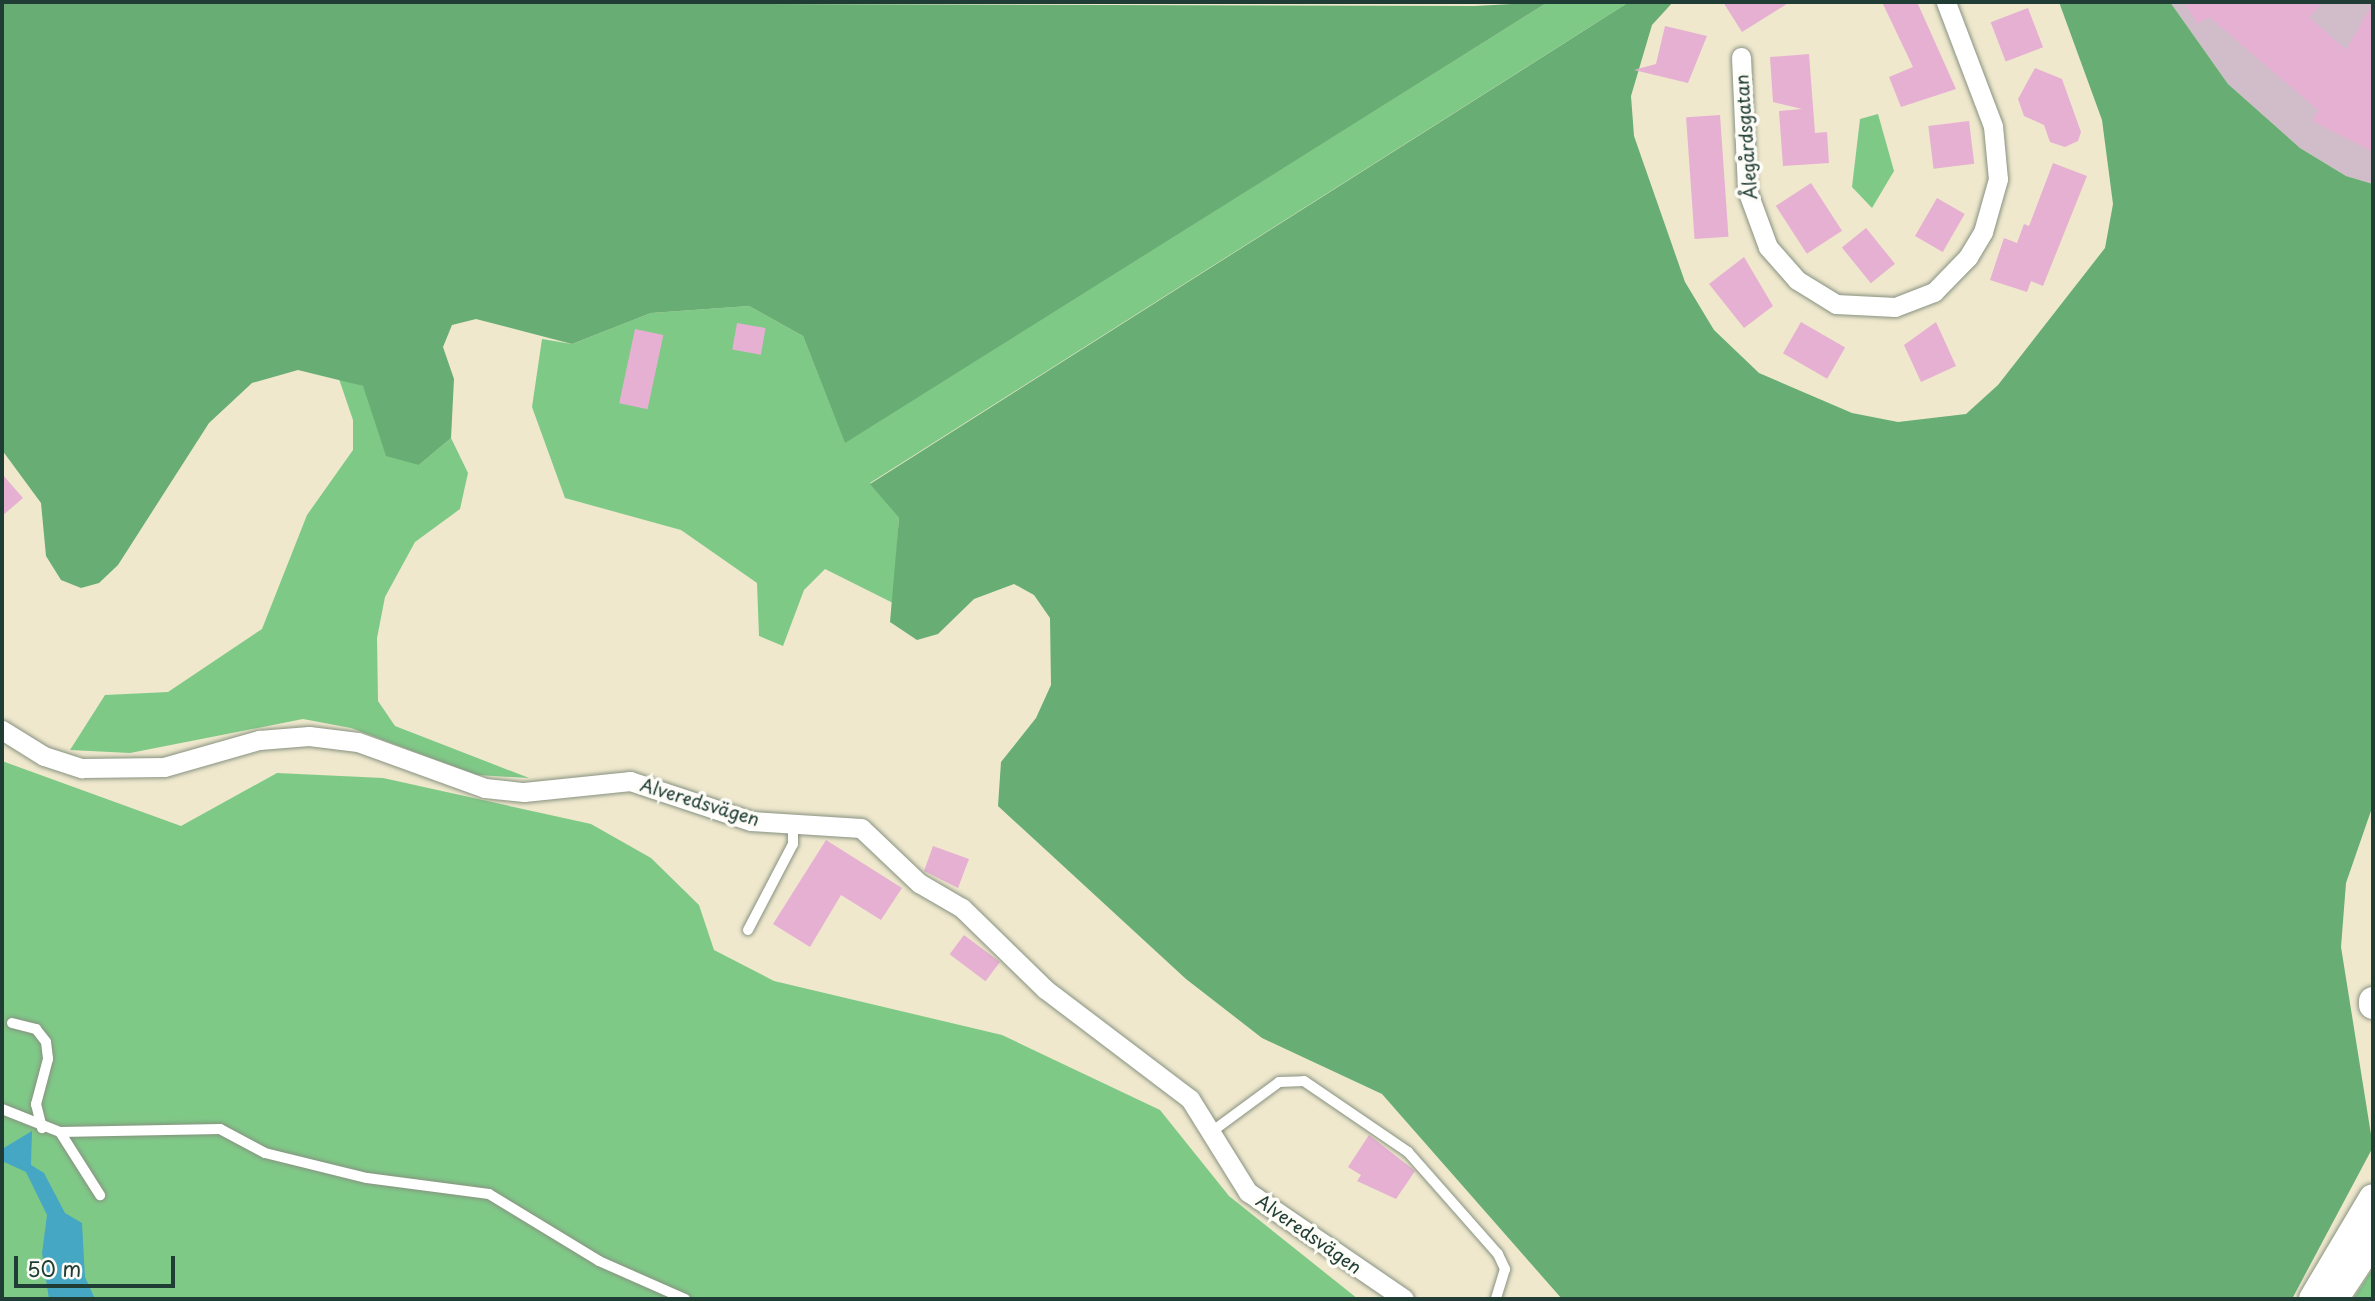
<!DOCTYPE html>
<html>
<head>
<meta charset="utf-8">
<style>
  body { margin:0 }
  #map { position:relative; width:2375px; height:1301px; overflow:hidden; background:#efe8cd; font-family:"Playpen Sans",sans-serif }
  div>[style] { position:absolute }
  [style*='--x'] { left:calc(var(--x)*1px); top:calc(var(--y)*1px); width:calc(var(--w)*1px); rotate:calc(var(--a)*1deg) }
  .industrial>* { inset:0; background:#d1bdca }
  .green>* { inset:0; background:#7fc987 }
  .forest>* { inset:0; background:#67ad74 }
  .water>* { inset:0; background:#45a7c4 }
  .building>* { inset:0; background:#e6b0d2; transform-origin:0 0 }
  .roads { filter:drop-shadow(0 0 2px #879280) drop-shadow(0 0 2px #879280) }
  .lane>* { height:10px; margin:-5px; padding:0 5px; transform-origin:5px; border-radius:5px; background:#fff }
  .street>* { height:19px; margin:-9.5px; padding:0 9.5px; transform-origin:9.5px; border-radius:9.5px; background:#fff }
  .secondary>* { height:28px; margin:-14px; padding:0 14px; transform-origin:14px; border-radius:14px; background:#fff }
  span { translate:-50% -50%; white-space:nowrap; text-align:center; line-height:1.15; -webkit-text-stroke:7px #fdfcf7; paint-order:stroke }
  .street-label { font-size:18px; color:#1f3d34 }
  .frame { position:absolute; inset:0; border:4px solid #1f3d34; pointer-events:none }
  .scale { position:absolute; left:14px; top:1256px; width:161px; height:32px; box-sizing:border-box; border:4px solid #1f3d34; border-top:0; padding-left:9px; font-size:21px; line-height:24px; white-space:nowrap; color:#1f3d34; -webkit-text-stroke:5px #fdfcf7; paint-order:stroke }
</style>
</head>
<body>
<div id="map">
  <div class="industrial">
    <div style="clip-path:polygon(2170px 2px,2373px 2px,2373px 184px,2346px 176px,2300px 148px,2228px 84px)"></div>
  </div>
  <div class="green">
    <div style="clip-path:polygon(1548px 2px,1629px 2px,870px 483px,899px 518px,893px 603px,825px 569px,804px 590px,783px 646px,759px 636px,757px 583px,681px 530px,565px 498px,532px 407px,542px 339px,572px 344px,651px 313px,749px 306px,803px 336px,845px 442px)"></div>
    <div style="clip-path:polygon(1878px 114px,1894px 171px,1872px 208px,1852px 187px,1860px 119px)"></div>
    <div style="clip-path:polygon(339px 379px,363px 386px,419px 465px,451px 438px,468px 473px,460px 509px,415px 542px,385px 597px,377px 638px,378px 701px,395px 726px,529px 778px,477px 775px,351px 728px,303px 719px,130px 753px,70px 750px,105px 695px,168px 692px,262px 629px,307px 515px,353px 450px,353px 420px)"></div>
    <div style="clip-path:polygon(2px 761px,181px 826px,277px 773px,383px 778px,591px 824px,651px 858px,699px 905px,714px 950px,774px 981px,1002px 1035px,1160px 1110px,1229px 1196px,1358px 1299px,2px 1299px)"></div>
    <div style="clip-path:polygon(2373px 1268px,2373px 1299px,2353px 1299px)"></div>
  </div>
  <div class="forest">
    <div style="clip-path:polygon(2px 2px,1475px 6px,1548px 2px,845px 443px,803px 336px,749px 306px,651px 313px,572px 344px,476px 319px,452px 325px,443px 347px,454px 379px,451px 438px,419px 465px,386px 456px,363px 386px,298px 370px,252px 383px,209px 423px,118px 565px,99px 583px,81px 588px,61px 580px,46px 556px,41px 503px,2px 450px)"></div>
    <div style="clip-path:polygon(1629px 2px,1673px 2px,1652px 25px,1631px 96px,1634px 136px,1685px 282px,1714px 330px,1759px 373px,1852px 413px,1898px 422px,1966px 414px,1998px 385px,2105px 248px,2113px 204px,2102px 120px,2059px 2px,2170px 2px,2228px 84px,2300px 148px,2346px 176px,2373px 184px,2373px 805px,2346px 883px,2341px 947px,2373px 1147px,2292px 1299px,1562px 1299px,1382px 1094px,1262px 1038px,1186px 979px,998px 806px,1001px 762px,1036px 718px,1051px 685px,1050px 618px,1034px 595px,1014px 584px,974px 599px,938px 634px,917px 640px,890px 622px,899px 518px,870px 484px)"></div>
  </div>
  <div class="water">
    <div style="clip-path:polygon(32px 1131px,31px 1165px,44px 1173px,65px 1213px,82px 1223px,85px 1277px,95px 1299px,49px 1299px,42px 1253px,47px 1215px,26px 1172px,2px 1161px,2px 1149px)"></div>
  </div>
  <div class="building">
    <div style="clip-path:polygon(1723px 2px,1790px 2px,1742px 32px)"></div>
    <div style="clip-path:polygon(1882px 2px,1917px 2px,1956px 89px,1901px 107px,1889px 77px,1913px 67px)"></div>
    <div style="clip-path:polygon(2184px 2px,2323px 2px,2309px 17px,2346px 50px,2373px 2px,2373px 152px,2312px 121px,2318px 110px,2209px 17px,2198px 24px)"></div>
    <div style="left:2028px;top:8px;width:42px;height:40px;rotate:69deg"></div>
    <div style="clip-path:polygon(1665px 26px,1707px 36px,1688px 83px,1634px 70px,1656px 64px)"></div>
    <div style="clip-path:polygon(1809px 54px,1815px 133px,1827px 132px,1829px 163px,1783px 166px,1779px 111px,1802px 109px,1773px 102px,1770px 57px)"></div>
    <div style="clip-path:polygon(2035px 68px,2062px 79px,2081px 132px,2078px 141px,2065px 147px,2050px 142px,2044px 125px,2024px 116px,2018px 99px)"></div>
    <div style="left:1720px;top:115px;width:122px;height:34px;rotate:86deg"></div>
    <div style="left:1969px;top:121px;width:43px;height:41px;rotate:83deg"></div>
    <div style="clip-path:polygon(2053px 163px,2087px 176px,2043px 286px,2031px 281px,2027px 292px,1990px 280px,2004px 238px,2017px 243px,2024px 224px,2029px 226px)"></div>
    <div style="left:1811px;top:183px;width:57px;height:42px;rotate:57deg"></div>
    <div style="left:1937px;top:198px;width:32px;height:44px;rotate:30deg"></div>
    <div style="left:1866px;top:228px;width:46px;height:31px;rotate:51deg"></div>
    <div style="clip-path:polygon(1744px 257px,1773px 306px,1744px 328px,1709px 284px)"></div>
    <div style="left:1801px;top:322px;width:51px;height:36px;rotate:30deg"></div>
    <div style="clip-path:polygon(1936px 322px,1956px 366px,1921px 382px,1904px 345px)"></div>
    <div style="left:737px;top:323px;width:29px;height:27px;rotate:10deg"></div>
    <div style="left:635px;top:329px;width:29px;height:76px;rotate:12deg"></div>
    <div style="clip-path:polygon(2px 474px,23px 498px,2px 516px)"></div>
    <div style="clip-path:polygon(826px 840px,902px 888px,881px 920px,841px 895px,810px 947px,773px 924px)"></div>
    <div style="clip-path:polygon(933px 846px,969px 859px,958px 888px,924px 871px)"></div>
    <div style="left:964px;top:935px;width:45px;height:24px;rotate:37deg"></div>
    <div style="clip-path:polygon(1369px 1135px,1415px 1171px,1396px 1199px,1357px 1181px,1361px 1175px,1348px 1167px)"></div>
  </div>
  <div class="roads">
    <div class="lane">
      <div style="--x:748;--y:930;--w:97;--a:-62.4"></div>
      <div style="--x:793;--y:844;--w:20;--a:-90"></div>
      <div style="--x:12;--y:1023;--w:25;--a:14"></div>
      <div style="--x:36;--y:1029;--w:16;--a:52"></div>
      <div style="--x:46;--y:1042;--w:17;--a:83"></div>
      <div style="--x:48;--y:1059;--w:47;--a:104.9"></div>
      <div style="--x:36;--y:1104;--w:25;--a:76"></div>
      <div style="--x:2;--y:1109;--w:62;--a:21.6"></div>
      <div style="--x:60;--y:1132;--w:160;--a:-1.1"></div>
      <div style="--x:220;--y:1129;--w:51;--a:28.1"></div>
      <div style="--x:265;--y:1153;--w:105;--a:13.8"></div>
      <div style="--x:367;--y:1178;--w:123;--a:7.5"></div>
      <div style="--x:489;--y:1194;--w:129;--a:31.3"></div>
      <div style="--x:599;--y:1261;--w:94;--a:23.8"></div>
      <div style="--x:1214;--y:1130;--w:81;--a:-36.4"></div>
      <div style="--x:1279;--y:1082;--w:25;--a:-2"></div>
      <div style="--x:1304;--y:1081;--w:126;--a:34.3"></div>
      <div style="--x:1408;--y:1152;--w:136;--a:48.6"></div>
      <div style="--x:1498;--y:1254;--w:17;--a:65"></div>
      <div style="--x:1505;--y:1269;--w:31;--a:107"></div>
      <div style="--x:60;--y:1132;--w:75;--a:57.6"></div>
    </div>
    <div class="street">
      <div style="--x:1741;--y:57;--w:133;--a:87.4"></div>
      <div style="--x:1747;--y:190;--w:61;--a:69.8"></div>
      <div style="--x:1768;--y:247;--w:44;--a:48.7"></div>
      <div style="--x:1797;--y:280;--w:46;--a:31.6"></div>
      <div style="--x:1836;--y:304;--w:59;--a:2.9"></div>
      <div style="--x:1895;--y:307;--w:42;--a:-21"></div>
      <div style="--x:1934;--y:292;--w:49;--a:-45.8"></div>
      <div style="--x:1968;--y:257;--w:29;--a:-59"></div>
      <div style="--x:1983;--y:232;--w:55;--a:-74.2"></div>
      <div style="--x:1998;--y:179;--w:53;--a:-95.4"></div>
      <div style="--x:1993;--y:126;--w:133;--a:-110.8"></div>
      <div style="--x:2;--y:730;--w:49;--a:31.8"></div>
      <div style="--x:44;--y:756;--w:40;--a:18"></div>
      <div style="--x:82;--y:768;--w:82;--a:-0.7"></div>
      <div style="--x:164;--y:767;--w:99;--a:-15.9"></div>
      <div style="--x:259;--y:740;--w:50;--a:-4.6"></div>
      <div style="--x:309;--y:736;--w:49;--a:7"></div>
      <div style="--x:358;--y:742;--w:135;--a:19.9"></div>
      <div style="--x:485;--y:788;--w:39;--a:6"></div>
      <div style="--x:524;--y:792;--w:107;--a:-5.9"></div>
      <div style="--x:630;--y:781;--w:127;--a:18.3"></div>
      <div style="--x:751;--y:821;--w:110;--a:3.6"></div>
      <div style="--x:861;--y:828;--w:80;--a:43.5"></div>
      <div style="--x:919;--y:883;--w:50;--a:30.2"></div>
      <div style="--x:962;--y:908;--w:116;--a:44.3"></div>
      <div style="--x:1045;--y:989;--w:182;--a:37.2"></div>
      <div style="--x:1190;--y:1099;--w:110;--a:58.1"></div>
      <div style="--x:1248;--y:1192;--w:189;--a:34.4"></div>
    </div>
    <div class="secondary">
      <div style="--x:2373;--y:1001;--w:4;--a:90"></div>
      <div style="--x:2313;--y:1299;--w:117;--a:-59.3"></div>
      <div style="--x:2334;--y:1299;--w:71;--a:-56.5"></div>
    </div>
  </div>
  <div class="street-label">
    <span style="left:1746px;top:137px;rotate:-94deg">Ålegårdsgatan</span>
    <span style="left:700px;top:802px;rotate:17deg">Alveredsvägen</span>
    <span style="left:1309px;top:1234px;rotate:35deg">Alveredsvägen</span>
  </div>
  <div class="frame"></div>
  <div class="scale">50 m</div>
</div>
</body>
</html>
